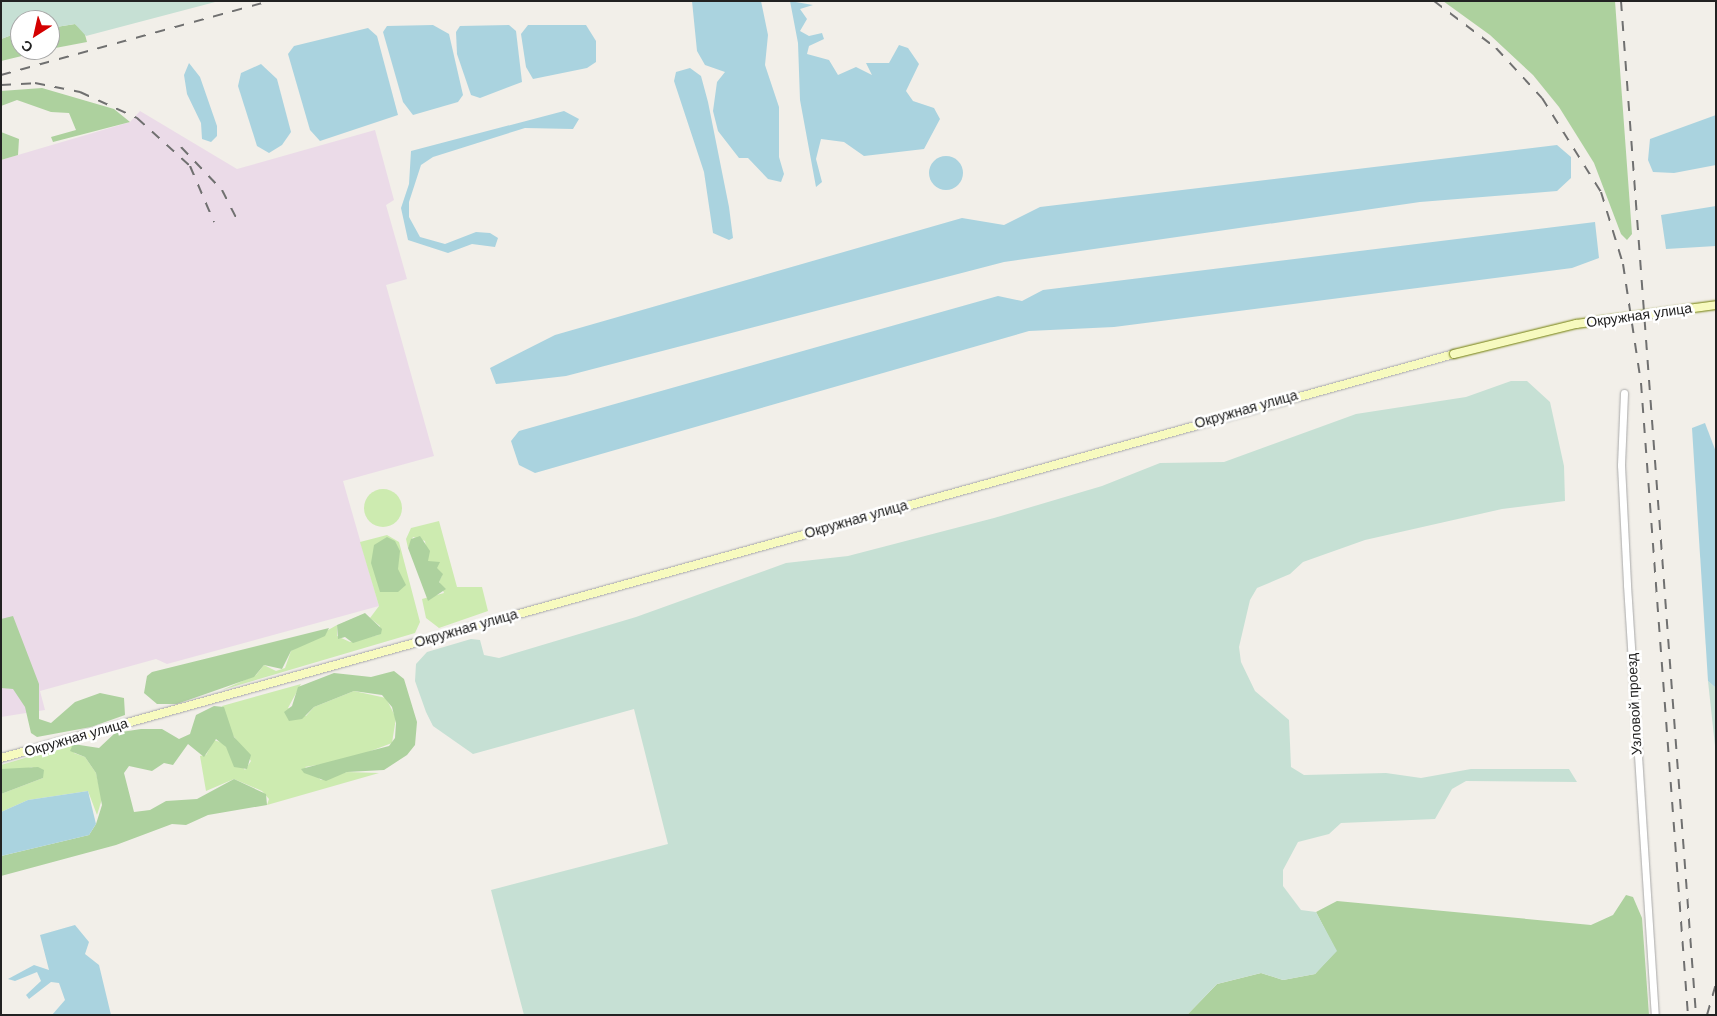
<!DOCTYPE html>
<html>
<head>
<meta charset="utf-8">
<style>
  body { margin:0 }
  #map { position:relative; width:1717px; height:1016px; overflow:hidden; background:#f2efe9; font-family:Helvetica,sans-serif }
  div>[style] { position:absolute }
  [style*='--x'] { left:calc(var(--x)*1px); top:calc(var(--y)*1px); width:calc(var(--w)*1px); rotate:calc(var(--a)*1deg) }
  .industrial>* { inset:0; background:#ebdbe8 }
  .grass>* { inset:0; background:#cdebb0 }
  .round { border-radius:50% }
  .forest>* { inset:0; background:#add19e }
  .wetland>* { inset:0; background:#c6e0d4 }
  .water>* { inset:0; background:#aad3df }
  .roads { filter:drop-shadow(0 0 1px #a9a9a9) drop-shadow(0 0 1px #a9a9a9) }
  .tertiary>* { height:7px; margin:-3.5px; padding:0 3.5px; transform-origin:3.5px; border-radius:3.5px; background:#fff }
  .secondary>* { height:8px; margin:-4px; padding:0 4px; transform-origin:4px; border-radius:4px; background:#f7fabf }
  .rail>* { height:2px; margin-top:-1px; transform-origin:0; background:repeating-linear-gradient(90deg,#707070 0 10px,transparent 0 20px) }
  .bridges { filter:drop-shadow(0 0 1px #707d05) drop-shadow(0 0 1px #707d05) }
  .secondary-bridge>* { height:8px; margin:-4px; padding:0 4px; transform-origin:4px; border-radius:4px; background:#f7fabf }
  span { translate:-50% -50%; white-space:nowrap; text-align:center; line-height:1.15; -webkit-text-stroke:5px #fff; paint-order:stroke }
  .street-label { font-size:14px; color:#222 }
  .frame { position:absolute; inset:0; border:2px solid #222; pointer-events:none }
  .north { position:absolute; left:10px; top:10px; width:50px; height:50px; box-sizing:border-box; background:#fff; border:1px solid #a7a7a7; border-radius:50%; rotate:215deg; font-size:14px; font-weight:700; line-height:20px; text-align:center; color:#222 }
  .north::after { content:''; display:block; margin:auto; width:18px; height:22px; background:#d40000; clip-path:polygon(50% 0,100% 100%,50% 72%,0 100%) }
</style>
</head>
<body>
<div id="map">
  <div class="industrial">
    <div style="clip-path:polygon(140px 111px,237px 169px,375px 130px,394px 200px,386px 205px,407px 279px,386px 285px,434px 456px,343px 481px,379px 606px,167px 664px,156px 659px,40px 691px,45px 710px,1px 717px,1px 160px,130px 122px)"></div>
  </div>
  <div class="grass">
    <div class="round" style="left:364px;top:489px;width:38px;height:38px"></div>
    <div style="clip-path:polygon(439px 521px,457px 587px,482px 587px,488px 611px,439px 628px,426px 618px,422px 599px,444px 593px,439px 581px,442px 576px,428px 562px,425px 541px,413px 537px,408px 548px,406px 539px,411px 528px)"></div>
    <div style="clip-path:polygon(387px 535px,399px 542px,420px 622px,415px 633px,222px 690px,256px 675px,264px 665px,276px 671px,285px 668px,291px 651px,337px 625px,337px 636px,350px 642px,378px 635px,380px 626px,370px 618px,379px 606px,360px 542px)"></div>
    <div style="clip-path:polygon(301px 684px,288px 708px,306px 716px,314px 707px,354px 691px,386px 698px,396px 718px,392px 743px,347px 760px,305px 767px,321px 780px,347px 772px,379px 773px,267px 805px,269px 799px,262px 791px,234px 779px,206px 791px,200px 756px,206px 755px,214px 740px,223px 743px,245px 770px,251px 761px,230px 731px,222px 706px)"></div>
    <div style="clip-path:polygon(73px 744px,74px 753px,85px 757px,96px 773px,102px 799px,97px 815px,88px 791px,28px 800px,1px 812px,1px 794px,43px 778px,32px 767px,15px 772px,1px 769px,1px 765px)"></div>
  </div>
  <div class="forest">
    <div style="clip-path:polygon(1443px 1px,1615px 1px,1632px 234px,1627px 240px,1621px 234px,1594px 163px,1559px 107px,1533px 75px,1490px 35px)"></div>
    <div style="clip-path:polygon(75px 24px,84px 31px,87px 42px,50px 49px,50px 28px)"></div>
    <div style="clip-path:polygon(20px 32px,20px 50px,47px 50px,1px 61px,1px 39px)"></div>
    <div style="clip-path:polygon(42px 88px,114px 109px,130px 122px,53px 142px,51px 137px,76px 130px,69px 113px,51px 112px,17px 100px,1px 106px,1px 91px)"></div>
    <div style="clip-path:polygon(1px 132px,19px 139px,18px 155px,1px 160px)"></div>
    <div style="clip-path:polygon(420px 536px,430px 551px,428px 561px,440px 562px,437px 568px,443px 574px,439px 582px,446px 589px,428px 601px,408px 548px,411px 539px)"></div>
    <div style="clip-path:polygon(387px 537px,395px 541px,400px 551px,398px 569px,406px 585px,398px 592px,380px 592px,371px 563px,374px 545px)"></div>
    <div style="clip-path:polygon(365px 613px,382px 629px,381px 634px,353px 643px,345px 637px,338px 639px,337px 625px)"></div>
    <div style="clip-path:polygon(13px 616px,39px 684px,39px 719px,51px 723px,75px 702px,100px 693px,124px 698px,125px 715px,91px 727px,37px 737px,31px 733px,25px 707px,13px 689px,1px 688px,1px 619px)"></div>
    <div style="clip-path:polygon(329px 628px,325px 636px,291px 651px,282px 669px,264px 665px,254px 677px,177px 704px,157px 704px,144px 693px,147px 676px,152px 672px)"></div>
    <div style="clip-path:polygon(394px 671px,404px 679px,417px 722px,415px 745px,407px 755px,384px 770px,347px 772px,326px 781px,304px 773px,301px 769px,389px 746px,395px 738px,396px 723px,392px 707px,382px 695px,354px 691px,314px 707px,302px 719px,289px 721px,284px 712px,292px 706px,298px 687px,334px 673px,371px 677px)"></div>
    <div style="clip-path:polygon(214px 706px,224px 707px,234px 737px,251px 755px,247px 769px,234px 767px,226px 747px,216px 739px,204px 757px,188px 744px,173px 765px,164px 763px,152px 771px,129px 766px,124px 773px,134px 812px,150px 810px,166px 801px,197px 799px,234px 779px,266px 794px,267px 805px,208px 815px,186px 825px,172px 824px,116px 845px,1px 876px,1px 856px,89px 835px,96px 824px,102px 805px,96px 773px,85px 757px,70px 751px,73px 744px,99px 748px,115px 733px,141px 729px,162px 729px,179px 739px,190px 734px,196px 715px)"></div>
    <div style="clip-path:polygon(38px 767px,44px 770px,43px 778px,1px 794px,1px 769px)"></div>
    <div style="clip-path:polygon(1626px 895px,1633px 897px,1642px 918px,1649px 1015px,1187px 1015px,1217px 984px,1261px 973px,1283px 980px,1315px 974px,1336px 951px,1316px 912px,1337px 901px,1591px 925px,1613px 915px)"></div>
  </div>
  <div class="wetland">
    <div style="clip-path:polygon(1px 1px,219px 1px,86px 36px,75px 24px,50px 28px,50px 20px,20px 20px,20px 32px,1px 39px)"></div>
    <div style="clip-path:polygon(1511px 381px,1527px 381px,1550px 402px,1564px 466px,1565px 501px,1502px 509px,1365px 540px,1303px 562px,1290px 574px,1257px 588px,1250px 600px,1239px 647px,1241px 662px,1255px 691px,1289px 720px,1291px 767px,1304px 775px,1386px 773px,1421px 778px,1471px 769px,1569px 769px,1577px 782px,1466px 781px,1452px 789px,1435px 819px,1341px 823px,1329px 834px,1298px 842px,1283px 870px,1283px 886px,1301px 910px,1316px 912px,1337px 951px,1315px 974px,1283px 980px,1261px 973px,1217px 984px,1187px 1015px,524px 1015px,491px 890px,668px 844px,634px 709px,473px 754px,433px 726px,426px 712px,415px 681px,416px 664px,427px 652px,471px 639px,480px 640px,484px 655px,499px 658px,636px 617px,786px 563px,848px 556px,994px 518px,1102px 486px,1160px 463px,1224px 462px,1356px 414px,1466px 397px)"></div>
    <div style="clip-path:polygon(1708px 681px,1716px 688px,1716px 755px)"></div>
  </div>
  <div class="water">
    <div style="clip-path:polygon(692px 1px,761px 1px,768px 35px,765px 65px,779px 107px,779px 157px,784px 174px,781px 182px,768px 179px,748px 158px,739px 158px,718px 131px,713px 111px,717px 82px,725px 72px,705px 65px,697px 51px)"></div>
    <div style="clip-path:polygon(790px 1px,813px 5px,800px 9px,807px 19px,800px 31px,809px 36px,822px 33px,824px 39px,809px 46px,807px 54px,829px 60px,838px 75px,856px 67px,872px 75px,866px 63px,889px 63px,899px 45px,908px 48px,919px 64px,906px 91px,913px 101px,934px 108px,940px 119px,924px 149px,864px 156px,844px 142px,821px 139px,816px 159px,822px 182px,816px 187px,800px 100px,798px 43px)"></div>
    <div style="clip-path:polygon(433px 25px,449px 34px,463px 95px,458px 102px,413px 115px,403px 102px,383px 32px,387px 26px)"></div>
    <div style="clip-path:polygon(509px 25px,516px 31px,522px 82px,480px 98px,471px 95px,457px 54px,456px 32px,460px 26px)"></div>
    <div style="clip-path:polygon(528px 25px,586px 25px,596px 41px,596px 62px,587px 68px,533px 79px,526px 67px,521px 34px)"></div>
    <div style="clip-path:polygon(368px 28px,377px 36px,398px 115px,320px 141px,310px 130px,288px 54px,294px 46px)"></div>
    <div style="clip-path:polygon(189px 63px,200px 77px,217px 126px,217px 136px,211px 142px,202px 139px,201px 123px,187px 94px,184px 75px)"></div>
    <div style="clip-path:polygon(261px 64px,277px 79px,291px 132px,282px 145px,269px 153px,257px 146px,238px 86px,241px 73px)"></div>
    <div style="clip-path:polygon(690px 68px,701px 76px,708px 102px,729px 207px,733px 238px,729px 240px,713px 233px,704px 172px,674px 81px,676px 72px)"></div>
    <div style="clip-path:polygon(564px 111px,579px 119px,573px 129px,525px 128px,433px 157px,421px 165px,409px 202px,409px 217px,420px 237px,445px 244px,476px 232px,490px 233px,498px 238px,495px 247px,472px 244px,448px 253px,408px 240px,401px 208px,409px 184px,411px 151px)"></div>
    <div style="clip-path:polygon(1716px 115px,1716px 165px,1674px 173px,1653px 172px,1648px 160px,1650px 139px)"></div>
    <div style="clip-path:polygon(1557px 145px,1571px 157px,1571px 178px,1557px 191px,1420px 202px,1004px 262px,566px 376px,496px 384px,490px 368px,555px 335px,962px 218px,1004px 225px,1040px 207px)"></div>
    <div class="round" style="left:929px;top:156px;width:34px;height:34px"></div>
    <div style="clip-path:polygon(1716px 206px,1716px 246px,1666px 249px,1661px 215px)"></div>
    <div style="clip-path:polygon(1595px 222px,1599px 258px,1572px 268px,1114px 327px,1029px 331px,535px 473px,519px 465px,511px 441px,519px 431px,998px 296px,1022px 301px,1043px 290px)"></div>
    <div style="clip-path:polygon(1705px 423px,1716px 452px,1716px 688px,1708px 681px,1692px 428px)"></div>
    <div style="clip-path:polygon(88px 791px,96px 824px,89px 835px,1px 856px,1px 812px,28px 800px)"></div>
    <div style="clip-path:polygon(75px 925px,89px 942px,85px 954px,99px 965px,111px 1015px,52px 1015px,65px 1000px,59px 983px,51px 982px,29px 999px,26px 995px,41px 981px,37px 972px,15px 981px,8px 979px,34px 965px,49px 970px,40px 935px)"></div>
  </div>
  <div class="roads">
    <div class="tertiary">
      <div style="--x:1624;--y:393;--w:72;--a:92.4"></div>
      <div style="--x:1621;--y:465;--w:120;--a:87.1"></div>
      <div style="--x:1627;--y:585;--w:431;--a:86.3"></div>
    </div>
    <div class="secondary">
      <div style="--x:1;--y:758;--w:1508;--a:-15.54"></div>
    </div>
  </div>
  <div class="rail">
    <div style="--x:1434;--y:1;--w:78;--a:37.2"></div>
    <div style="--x:1496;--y:48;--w:68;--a:47.4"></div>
    <div style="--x:1542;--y:98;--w:111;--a:57.9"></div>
    <div style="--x:1601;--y:192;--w:75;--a:73"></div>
    <div style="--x:1623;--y:264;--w:120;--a:81.4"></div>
    <div style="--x:1641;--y:383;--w:634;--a:85.75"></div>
    <div style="--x:1621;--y:1;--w:1017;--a:85.77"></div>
    <div style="--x:1;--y:75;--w:278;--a:-15.4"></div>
    <div style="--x:1;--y:85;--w:34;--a:-3"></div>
    <div style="--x:35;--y:83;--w:46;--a:11.3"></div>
    <div style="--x:80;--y:92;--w:63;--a:24.5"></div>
    <div style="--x:137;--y:118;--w:72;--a:42.2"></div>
    <div style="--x:190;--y:166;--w:61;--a:66.8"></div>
    <div style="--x:181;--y:147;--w:59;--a:46.4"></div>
    <div style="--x:222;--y:190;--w:31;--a:63"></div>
    <div style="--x:1707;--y:1015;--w:33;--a:-74"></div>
    <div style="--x:1716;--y:1015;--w:1;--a:-90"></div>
  </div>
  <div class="bridges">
    <div class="secondary-bridge">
      <div style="--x:1454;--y:354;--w:126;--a:-13.8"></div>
      <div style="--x:1576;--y:324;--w:141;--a:-7.7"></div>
    </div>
  </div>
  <div class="street-label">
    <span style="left:1639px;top:315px;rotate:-8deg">Окружная улица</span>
    <span style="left:1246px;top:409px;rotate:-16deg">Окружная улица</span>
    <span style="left:856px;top:519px;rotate:-16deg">Окружная улица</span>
    <span style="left:466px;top:628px;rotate:-16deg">Окружная улица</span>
    <span style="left:1634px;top:704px;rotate:-93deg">Узловой проезд</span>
    <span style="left:76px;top:737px;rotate:-16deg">Окружная улица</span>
  </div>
  <div class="frame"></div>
  <div class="north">С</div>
</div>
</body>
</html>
